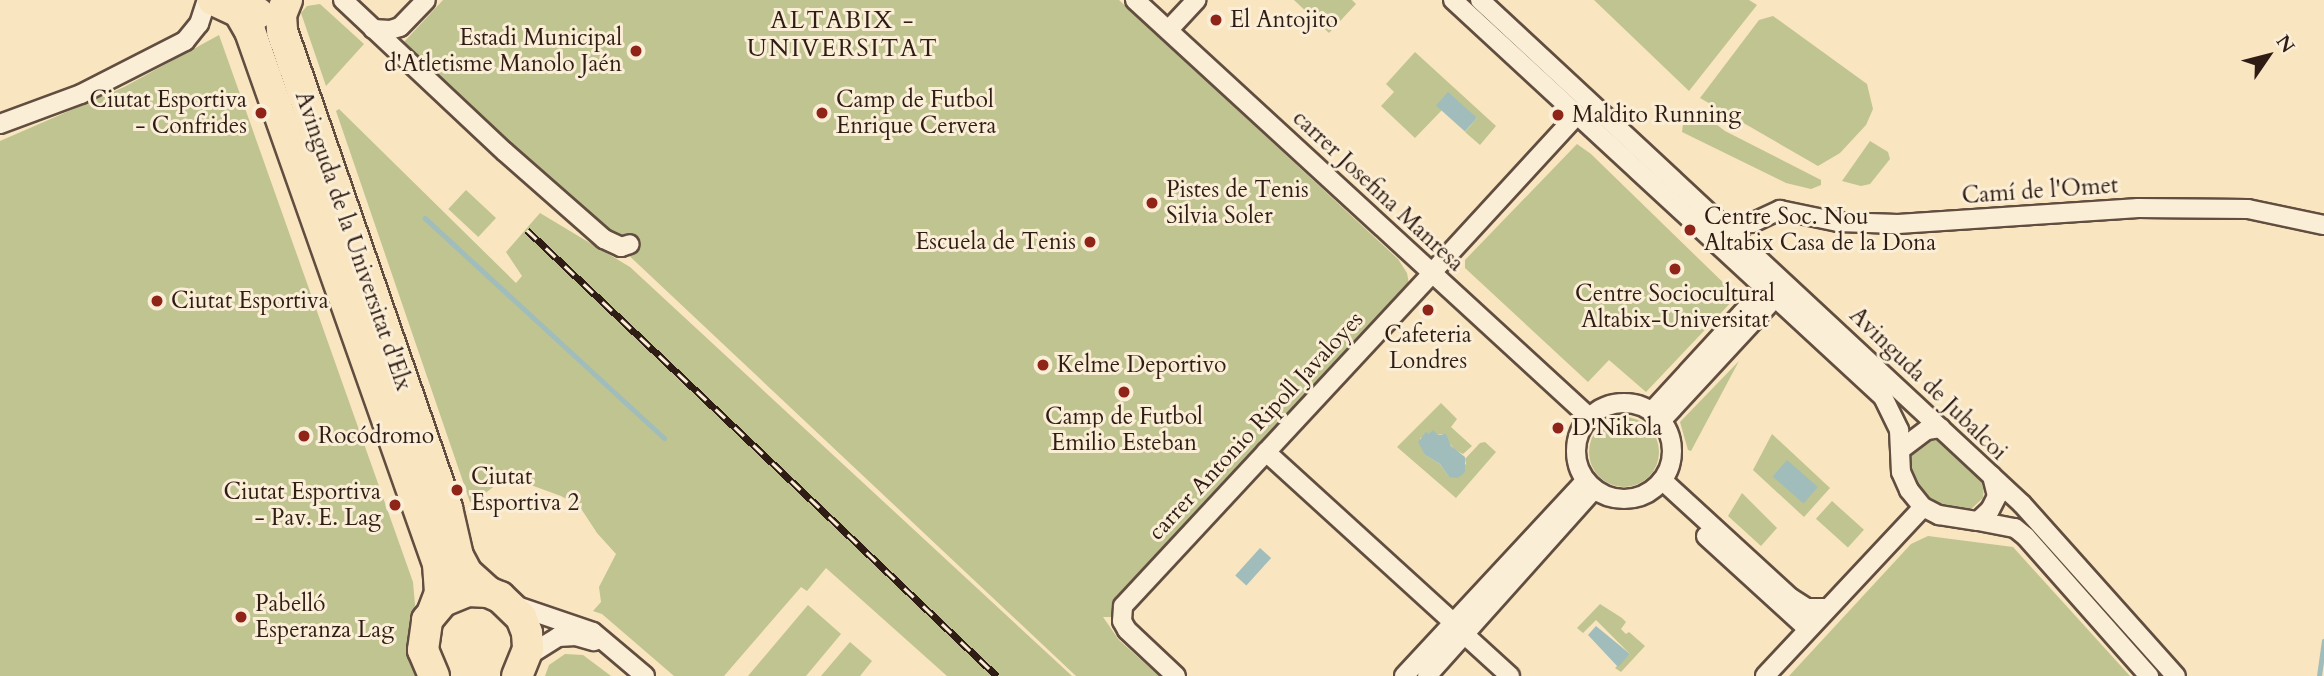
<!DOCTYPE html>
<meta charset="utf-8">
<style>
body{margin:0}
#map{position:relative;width:2324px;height:676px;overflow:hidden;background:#f9e5c0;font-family:Cardo,serif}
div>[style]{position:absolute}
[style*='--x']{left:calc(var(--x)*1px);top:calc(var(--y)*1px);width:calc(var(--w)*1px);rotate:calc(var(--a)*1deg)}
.green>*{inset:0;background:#bfc491;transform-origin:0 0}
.round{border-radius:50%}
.water>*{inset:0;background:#a1bdbb;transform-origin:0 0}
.stream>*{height:4.5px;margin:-2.25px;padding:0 2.25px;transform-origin:2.25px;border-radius:2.25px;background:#a1bdbb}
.roads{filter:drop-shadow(2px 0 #624e40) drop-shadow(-2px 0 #624e40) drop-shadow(0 2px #624e40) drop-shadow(0 -2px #624e40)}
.minor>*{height:18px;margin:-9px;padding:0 9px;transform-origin:9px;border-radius:9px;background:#fbeed6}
.minor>.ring{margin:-9px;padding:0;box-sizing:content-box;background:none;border:18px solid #fbeed6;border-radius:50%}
.trunk>*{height:30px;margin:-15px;padding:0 15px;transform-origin:15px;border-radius:15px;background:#f9e5c0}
.rail>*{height:7px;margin-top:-3.5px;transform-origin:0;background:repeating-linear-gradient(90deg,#fbeed6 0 13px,#2f1c15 0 26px);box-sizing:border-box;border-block:2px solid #2f1c15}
.dots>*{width:19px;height:19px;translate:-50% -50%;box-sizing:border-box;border:4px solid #fbeed6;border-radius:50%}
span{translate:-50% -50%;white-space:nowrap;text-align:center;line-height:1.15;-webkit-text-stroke:6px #fbeed6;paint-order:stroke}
.poi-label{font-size:23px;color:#2f1c15}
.left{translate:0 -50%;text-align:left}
.right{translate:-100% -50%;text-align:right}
.street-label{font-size:23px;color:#2f1c15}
.neighbourhood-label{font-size:24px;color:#2f1c15;letter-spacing:2px}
.north{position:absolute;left:2233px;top:21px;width:70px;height:70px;-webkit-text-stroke:5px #fbeed6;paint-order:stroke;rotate:55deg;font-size:19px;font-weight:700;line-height:28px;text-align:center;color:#2f1c15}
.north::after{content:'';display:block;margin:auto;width:24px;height:32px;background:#2f1c15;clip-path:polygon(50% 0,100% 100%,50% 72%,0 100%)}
</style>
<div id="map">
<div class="green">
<div style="clip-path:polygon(443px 0,1119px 0,1398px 259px,1407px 273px,1409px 284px,1404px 294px,1116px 617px,1103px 617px,1119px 640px,1159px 676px,1076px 676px,403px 43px)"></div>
<div style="clip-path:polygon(1294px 0,1352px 0,1356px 4px,1329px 33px)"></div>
<div style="clip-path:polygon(1594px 0,1749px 0,1757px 5px,1689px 91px)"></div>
<div style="clip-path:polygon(320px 4px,364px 44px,326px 86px,301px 13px,307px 6px)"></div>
<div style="clip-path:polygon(1773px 16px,1867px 84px,1873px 109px,1866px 125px,1840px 153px,1818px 166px,1700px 98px,1759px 20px)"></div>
<div style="clip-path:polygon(219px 35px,413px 582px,415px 605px,408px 643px,417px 676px,0 676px,0 141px,124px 87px)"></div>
<div style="clip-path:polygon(1415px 52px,1496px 126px,1480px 145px,1465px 132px,1477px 118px,1442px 110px,1415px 138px,1381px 106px,1394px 92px,1386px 84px)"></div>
<div style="clip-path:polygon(339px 109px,516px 283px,522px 276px,506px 252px,540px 213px,630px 267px,1072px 676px,947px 676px,826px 568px,807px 591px,801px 587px,724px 676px,674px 676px,602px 614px,593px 611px,601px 602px,599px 587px,616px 554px,597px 533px,580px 507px,561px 496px,528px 484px,514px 471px,474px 502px,470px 502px,336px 111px)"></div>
<div style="clip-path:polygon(1694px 113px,1703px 114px,1725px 131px,1821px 180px,1821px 185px,1811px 189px,1786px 183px,1682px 132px,1683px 124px)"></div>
<div style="clip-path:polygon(1870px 141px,1888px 152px,1890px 159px,1870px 184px,1861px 186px,1842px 181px)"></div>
<div style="clip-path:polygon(1577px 144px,1591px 154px,1737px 296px,1646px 392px,1609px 360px,1588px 382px,1465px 268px,1465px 260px)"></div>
<div style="left:466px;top:190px;width:41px;height:26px;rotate:43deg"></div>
<div style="clip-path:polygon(1739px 361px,1691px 451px,1688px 450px,1680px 422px)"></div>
<div style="clip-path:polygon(1441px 403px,1457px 419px,1451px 427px,1472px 446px,1463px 454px,1455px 450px,1442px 434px,1420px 438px,1425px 455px,1440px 464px,1449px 477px,1466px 464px,1465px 459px,1480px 443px,1485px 442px,1496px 452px,1456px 498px,1397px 447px)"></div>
<div class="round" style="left:1589px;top:417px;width:70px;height:70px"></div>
<div style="clip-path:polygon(1772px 434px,1830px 488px,1804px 517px,1753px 470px)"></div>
<div style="clip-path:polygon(1934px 436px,1941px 439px,1980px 475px,1984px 486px,1983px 498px,1970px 510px,1960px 512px,1938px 504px,1925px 494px,1910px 473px,1909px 453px)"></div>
<div style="clip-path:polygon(1742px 493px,1777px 528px,1761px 546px,1728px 516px)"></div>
<div style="left:1832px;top:501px;width:43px;height:24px;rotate:42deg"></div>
<div style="clip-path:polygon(1928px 536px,2013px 547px,2130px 676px,1789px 676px,1911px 544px)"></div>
<div style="clip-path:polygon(1600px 604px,1622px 618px,1626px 622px,1621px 629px,1626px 634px,1629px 632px,1645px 646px,1621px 672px,1615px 668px,1630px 654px,1596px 620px,1583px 633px,1577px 628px)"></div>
<div style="clip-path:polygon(808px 605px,841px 634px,806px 676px,748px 676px)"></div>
<div style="clip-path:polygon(850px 642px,872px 661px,860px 676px,821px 676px)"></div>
<div style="clip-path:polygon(565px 654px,583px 655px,611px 676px,545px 676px,549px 665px)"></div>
</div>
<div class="water">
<div style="left:1448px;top:92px;width:39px;height:18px;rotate:42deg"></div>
<div style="clip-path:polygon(1433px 430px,1438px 435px,1446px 434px,1451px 446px,1465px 457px,1465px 472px,1458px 478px,1449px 477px,1440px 464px,1425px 455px,1418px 442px,1426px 432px,1429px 434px)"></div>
<div style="left:1787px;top:460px;width:41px;height:22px;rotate:41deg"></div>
<div style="left:1260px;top:548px;width:15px;height:37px;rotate:42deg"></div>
<div style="clip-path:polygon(1596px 626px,1630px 654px,1618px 667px,1588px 635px)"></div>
</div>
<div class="stream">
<div style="--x:425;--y:218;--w:325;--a:42.6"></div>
<div style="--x:2319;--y:676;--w:35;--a:-82"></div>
</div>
<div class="roads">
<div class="minor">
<div style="--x:343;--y:0;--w:222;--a:43.2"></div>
<div style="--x:505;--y:152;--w:132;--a:41.3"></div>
<div style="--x:604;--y:239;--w:19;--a:25"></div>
<div style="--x:621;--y:247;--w:9;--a:-18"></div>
<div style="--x:1135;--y:0;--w:616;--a:42.57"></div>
<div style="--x:1453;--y:0;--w:585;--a:42.71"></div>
<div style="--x:1883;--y:397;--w:37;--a:64"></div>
<div style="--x:1899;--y:430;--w:42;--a:87.3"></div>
<div style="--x:1901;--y:472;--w:20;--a:66"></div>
<div style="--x:1909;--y:490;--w:22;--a:51"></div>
<div style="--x:1923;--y:507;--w:18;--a:27"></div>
<div style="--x:1939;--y:515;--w:39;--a:9"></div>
<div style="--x:1978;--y:521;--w:16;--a:-43"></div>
<div style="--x:1990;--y:510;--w:16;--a:-63"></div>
<div style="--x:1997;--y:496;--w:21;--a:-104"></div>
<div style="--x:1480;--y:0;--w:740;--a:42.92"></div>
<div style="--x:2022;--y:504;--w:231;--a:48.2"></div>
<div style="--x:1174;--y:24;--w:33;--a:-47"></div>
<div style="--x:373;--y:29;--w:17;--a:3"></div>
<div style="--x:390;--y:30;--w:10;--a:-17"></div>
<div style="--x:400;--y:27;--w:37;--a:-46"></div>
<div style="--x:0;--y:124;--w:86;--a:-20.3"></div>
<div style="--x:81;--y:94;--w:117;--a:-27"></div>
<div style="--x:185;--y:41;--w:22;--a:-51"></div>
<div style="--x:199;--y:24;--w:25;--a:-72"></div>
<div style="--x:1723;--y:225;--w:29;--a:-4"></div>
<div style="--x:1752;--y:223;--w:31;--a:-25"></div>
<div style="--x:1780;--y:210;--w:59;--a:11.7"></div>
<div style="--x:1838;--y:222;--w:60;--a:1.9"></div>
<div style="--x:1898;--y:224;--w:241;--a:-3.8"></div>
<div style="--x:2138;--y:208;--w:110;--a:0.5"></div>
<div style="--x:2248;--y:209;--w:78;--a:11.9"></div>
<div style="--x:1438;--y:266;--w:205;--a:-47.4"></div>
<div class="ring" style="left:1576px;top:403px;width:78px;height:78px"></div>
<div style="--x:1652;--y:411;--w:167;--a:-47.4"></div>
<div style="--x:1661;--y:421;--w:169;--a:-47.2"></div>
<div style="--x:1900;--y:450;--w:34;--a:-37"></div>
<div style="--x:1927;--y:430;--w:14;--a:-8"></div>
<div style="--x:1266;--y:452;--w:253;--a:42.3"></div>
<div style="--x:1662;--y:480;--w:175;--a:42.5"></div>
<div style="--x:1791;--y:598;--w:19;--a:32"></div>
<div style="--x:1807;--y:608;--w:20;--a:0"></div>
<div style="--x:1978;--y:521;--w:38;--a:11"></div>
<div style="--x:2015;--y:528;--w:14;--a:39"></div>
<div style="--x:2026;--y:537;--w:186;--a:48.5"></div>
<div style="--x:1706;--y:536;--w:138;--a:42.4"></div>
<div style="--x:514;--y:605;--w:83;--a:18.9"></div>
<div style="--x:593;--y:632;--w:68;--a:40.2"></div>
<div style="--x:1465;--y:635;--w:61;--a:42.3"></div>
<div style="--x:526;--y:657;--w:38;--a:-32"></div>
<div style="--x:558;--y:637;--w:18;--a:-3"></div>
<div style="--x:576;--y:636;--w:19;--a:16"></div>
<div style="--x:1176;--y:676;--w:67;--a:-136.8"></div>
<div style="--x:1127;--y:630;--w:10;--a:-119"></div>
<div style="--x:1122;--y:621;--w:15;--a:-86"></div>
<div style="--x:1123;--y:606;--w:453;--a:-47.1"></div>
<div style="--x:1404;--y:676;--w:267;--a:-47.1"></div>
<div style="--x:1427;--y:676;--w:251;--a:-48.2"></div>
<div style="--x:1765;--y:676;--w:231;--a:-46.9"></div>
</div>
<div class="trunk">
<div style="--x:213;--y:0;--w:29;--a:25"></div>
<div style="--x:239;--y:12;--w:19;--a:3"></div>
<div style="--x:287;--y:0;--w:16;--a:112"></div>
<div style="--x:281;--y:15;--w:16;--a:86"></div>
<div style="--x:282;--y:31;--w:505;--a:70.92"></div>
<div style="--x:447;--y:508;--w:49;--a:77.1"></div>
<div style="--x:458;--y:556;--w:19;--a:62"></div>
<div style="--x:467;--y:573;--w:28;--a:42"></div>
<div style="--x:239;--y:12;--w:22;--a:60"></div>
<div style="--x:250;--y:31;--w:565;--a:70.57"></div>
<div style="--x:438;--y:564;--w:29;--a:86"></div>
<div style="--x:440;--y:593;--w:19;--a:111"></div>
<div style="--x:434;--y:676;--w:28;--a:-113"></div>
<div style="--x:423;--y:650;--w:30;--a:-82"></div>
<div style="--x:427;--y:620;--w:25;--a:-50"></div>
<div style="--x:443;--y:601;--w:27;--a:-22"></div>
<div style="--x:468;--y:591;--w:20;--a:3"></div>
<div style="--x:488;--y:592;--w:13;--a:23"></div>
<div style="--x:500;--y:597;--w:29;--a:44"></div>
<div style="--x:521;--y:617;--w:17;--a:69"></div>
<div style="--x:527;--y:633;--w:16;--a:86"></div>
<div style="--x:528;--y:649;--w:29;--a:112"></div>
</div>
</div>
<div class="rail">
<div style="--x:527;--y:230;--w:648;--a:43.5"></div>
</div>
<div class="dots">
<div style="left:1216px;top:20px;background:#8f2418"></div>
<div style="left:636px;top:51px;background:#8f2418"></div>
<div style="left:261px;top:113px;background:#8f2418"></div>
<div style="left:822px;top:113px;background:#8f2418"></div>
<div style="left:1558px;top:115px;background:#8f2418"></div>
<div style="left:1152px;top:203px;background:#8f2418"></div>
<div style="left:1690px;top:230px;background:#8f2418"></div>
<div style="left:1090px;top:242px;background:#8f2418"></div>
<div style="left:1675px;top:269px;background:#8f2418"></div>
<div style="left:157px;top:301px;background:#8f2418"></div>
<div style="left:1428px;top:310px;background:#8f2418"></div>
<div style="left:1043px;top:365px;background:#8f2418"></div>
<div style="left:1124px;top:392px;background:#8f2418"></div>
<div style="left:1558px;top:428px;background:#8f2418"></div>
<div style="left:304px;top:436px;background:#8f2418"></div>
<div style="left:457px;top:490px;background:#8f2418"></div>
<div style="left:395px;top:505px;background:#8f2418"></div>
<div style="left:241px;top:617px;background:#8f2418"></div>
</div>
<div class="poi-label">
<span class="left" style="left:1230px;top:20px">El Antojito</span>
<span class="right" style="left:622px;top:51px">Estadi Municipal<br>d'Atletisme Manolo Jaén</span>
<span class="right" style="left:247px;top:113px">Ciutat Esportiva<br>- Confrides</span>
<span class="left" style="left:836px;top:113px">Camp de Futbol<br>Enrique Cervera</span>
<span class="left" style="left:1572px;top:115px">Maldito Running</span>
<span class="left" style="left:1166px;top:203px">Pistes de Tenis<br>Silvia Soler</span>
<span class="left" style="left:1704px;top:230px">Centre Soc. Nou<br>Altabix Casa de la Dona</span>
<span class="right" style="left:1076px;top:242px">Escuela de Tenis</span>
<span style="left:1675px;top:307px">Centre Sociocultural<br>Altabix-Universitat</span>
<span class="left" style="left:171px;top:301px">Ciutat Esportiva</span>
<span style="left:1428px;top:348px">Cafeteria<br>Londres</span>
<span class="left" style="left:1057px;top:365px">Kelme Deportivo</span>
<span style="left:1124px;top:430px">Camp de Futbol<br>Emilio Esteban</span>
<span class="left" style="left:1572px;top:428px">D'Nikola</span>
<span class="left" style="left:318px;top:436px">Rocódromo</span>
<span class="left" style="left:471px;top:490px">Ciutat<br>Esportiva 2</span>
<span class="right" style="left:381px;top:505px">Ciutat Esportiva<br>- Pav. E. Lag</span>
<span class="left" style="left:255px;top:617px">Pabelló<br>Esperanza Lag</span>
</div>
<div class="street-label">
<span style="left:1378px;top:191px;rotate:43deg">carrer Josefina Manresa</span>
<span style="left:2040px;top:191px;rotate:-4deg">Camí de l'Omet</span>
<span style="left:353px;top:241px;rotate:71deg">Avinguda de la Universitat d'Elx</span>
<span style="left:1928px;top:384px;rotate:44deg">Avinguda de Jubalcoi</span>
<span style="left:1256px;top:426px;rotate:-47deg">carrer Antonio Ripoll Javaloyes</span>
</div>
<div class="neighbourhood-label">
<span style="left:843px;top:35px">ALTABIX -<br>UNIVERSITAT</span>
</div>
<div class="north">N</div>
</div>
